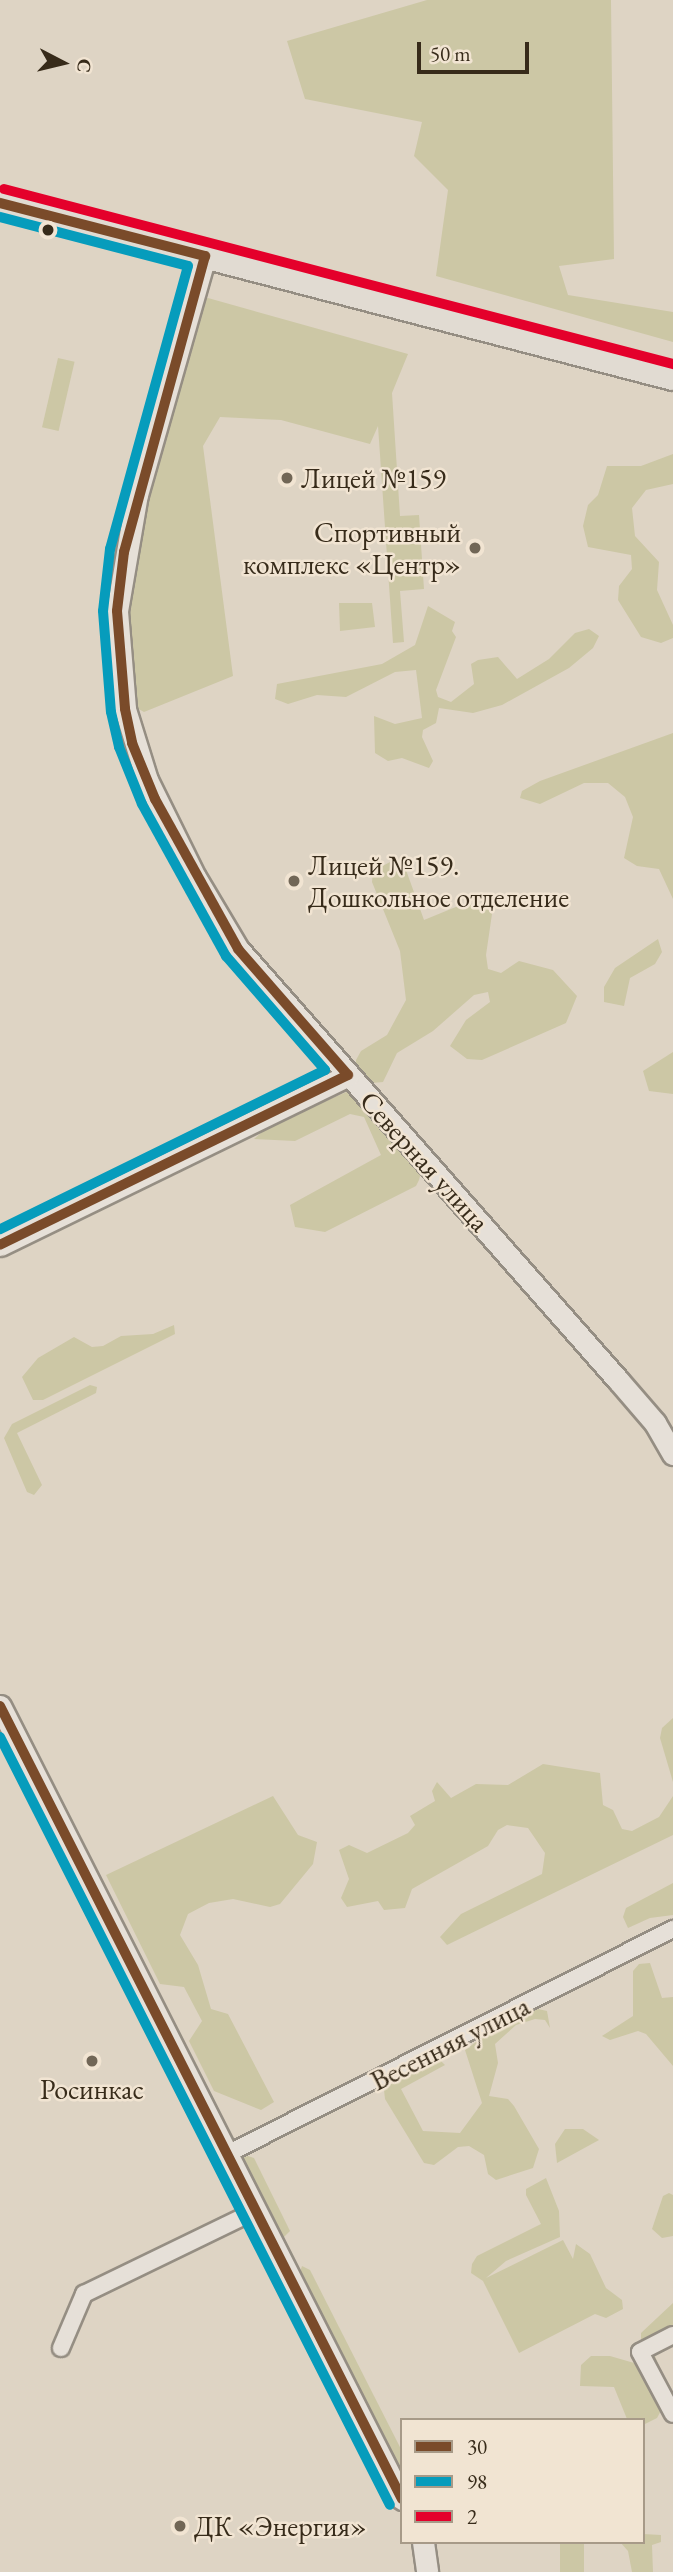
<!DOCTYPE html>
<meta charset="utf-8">
<style>
body{margin:0}
#map{position:relative;width:673px;height:2572px;overflow:hidden;background:#ded4c4;font-family:"EB Garamond",serif}
div>[style]{position:absolute}
[style*='--x']{left:calc(var(--x)*1px);top:calc(var(--y)*1px);width:calc(var(--w)*1px);rotate:calc(var(--a)*1deg)}
.green>*{inset:0;background:#ccc7a5;transform-origin:0 0}
.roads{filter:drop-shadow(2px 0 #958e83) drop-shadow(-2px 0 #958e83) drop-shadow(0 2px #958e83) drop-shadow(0 -2px #958e83)}
.street>*{height:16px;margin:-8px;padding:0 8px;transform-origin:8px;border-radius:8px;background:#e6e0d8}
.secondary>*{height:21px;margin:-10.5px;padding:0 10.5px;transform-origin:10.5px;border-radius:10.5px;background:#e6e0d8}
.primary>*{height:24px;margin:-12px;padding:0 12px;transform-origin:12px;border-radius:12px;background:#e1dbd2}
.bus-1>*{height:10px;margin:-5px;padding:0 5px;transform-origin:5px;border-radius:5px;background:#7a4b2a}
.bus-2>*{height:10px;margin:-5px;padding:0 5px;transform-origin:5px;border-radius:5px;background:#069cbc}
.bus-3>*{height:10px;margin:-5px;padding:0 5px;transform-origin:5px;border-radius:5px;background:#e4002b}
.dots>*{width:19px;height:19px;translate:-50% -50%;box-sizing:border-box;border:4px solid #f1e4d2;border-radius:50%}
span{translate:-50% -50%;white-space:nowrap;text-align:center;line-height:1.15;-webkit-text-stroke:5px #f1e4d2;paint-order:stroke}
.poi-label{font-size:28px;color:#372b1a}
.left{translate:0 -50%;text-align:left}
.right{translate:-100% -50%;text-align:right}
.street-label{font-size:28px;color:#372b1a}
.legend{position:absolute;left:400px;top:2418px;width:245px;height:126px;box-sizing:border-box;background:#f1e4d2;border:2px solid #a79a88;margin:0;padding:9px 12px;list-style:none;font-size:21px;color:#372b1a}
.legend li{display:flex;align-items:center;gap:14px;height:35px}
.legend b{width:35px;border:2px solid #a79a88}
.north{position:absolute;left:28px;top:28px;width:70px;height:70px;-webkit-text-stroke:5px #f1e4d2;paint-order:stroke;rotate:97deg;font-size:19px;font-weight:700;line-height:28px;text-align:center;color:#372b1a}
.north::after{content:'';display:block;margin:auto;width:24px;height:32px;background:#372b1a;clip-path:polygon(50% 0,100% 100%,50% 72%,0 100%)}
.scale{position:absolute;left:417px;top:42px;width:112px;height:32px;box-sizing:border-box;border:4px solid #372b1a;border-top:0;padding-left:9px;font-size:21px;line-height:24px;white-space:nowrap;color:#372b1a;-webkit-text-stroke:5px #f1e4d2;paint-order:stroke}
</style>
<div id="map">
<div class="green">
<div style="clip-path:polygon(427px 0,611px 0,614px 259px,559px 266px,568px 295px,673px 312px,673px 342px,436px 276px,448px 190px,414px 156px,422px 122px,305px 99px,287px 41px)"></div>
<div style="clip-path:polygon(208px 298px,408px 354px,392px 393px,400px 516px,419px 515px,424px 589px,400px 591px,404px 642px,393px 643px,378px 426px,370px 444px,281px 420px,220px 417px,203px 446px,233px 676px,144px 712px,135px 707px,128px 604px,141px 507px,200px 300px)"></div>
<div style="left:58px;top:358px;width:17px;height:71px;rotate:13deg"></div>
<div style="clip-path:polygon(673px 454px,673px 484px,646px 490px,632px 508px,635px 536px,659px 562px,657px 590px,673px 625px,673px 638px,661px 643px,641px 637px,618px 600px,619px 586px,632px 569px,631px 555px,588px 547px,583px 526px,588px 505px,598px 495px,607px 466px,641px 466px)"></div>
<div style="clip-path:polygon(339px 603px,372px 603px,375px 627px,340px 631px)"></div>
<div style="clip-path:polygon(428px 606px,455px 622px,452px 631px,456px 637px,436px 690px,438px 697px,451px 702px,474px 684px,471px 664px,478px 660px,498px 657px,517px 679px,549px 659px,575px 633px,589px 629px,599px 636px,593px 648px,569px 668px,502px 705px,473px 713px,439px 708px,436px 723px,423px 730px,422px 737px,433px 761px,429px 768px,402px 758px,388px 761px,375px 753px,374px 716px,395px 724px,422px 718px,416px 670px,395px 672px,346px 697px,317px 695px,288px 704px,275px 699px,277px 684px,382px 664px,415px 645px)"></div>
<div style="clip-path:polygon(673px 733px,673px 899px,659px 869px,637px 866px,624px 858px,633px 817px,625px 797px,608px 783px,584px 783px,540px 804px,520px 798px,522px 791px,540px 781px)"></div>
<div style="clip-path:polygon(392px 861px,406px 870px,424px 920px,463px 904px,485px 906px,492px 914px,486px 955px,488px 969px,501px 973px,519px 961px,553px 970px,577px 996px,566px 1023px,482px 1060px,467px 1059px,450px 1046px,466px 1020px,490px 1002px,488px 992px,474px 995px,433px 1031px,397px 1053px,383px 1082px,372px 1083px,364px 1078px,356px 1070px,356px 1060px,361px 1051px,387px 1035px,406px 1000px,400px 951px,372px 882px,373px 871px)"></div>
<div style="clip-path:polygon(658px 939px,662px 952px,655px 964px,630px 978px,624px 1006px,604px 1002px,604px 987px,615px 968px)"></div>
<div style="clip-path:polygon(673px 1052px,673px 1094px,649px 1091px,643px 1071px)"></div>
<div style="clip-path:polygon(349px 1091px,422px 1168px,419px 1180px,416px 1186px,325px 1232px,295px 1227px,290px 1205px,381px 1155px,364px 1117px,350px 1114px,295px 1141px,254px 1139px,270px 1125px)"></div>
<div style="clip-path:polygon(174px 1325px,175px 1334px,43px 1400px,33px 1400px,22px 1377px,38px 1358px,74px 1337px,92px 1347px,103px 1346px,121px 1336px,153px 1334px)"></div>
<div style="clip-path:polygon(90px 1385px,97px 1387px,96px 1393px,17px 1433px,42px 1485px,34px 1495px,27px 1492px,4px 1438px,12px 1424px)"></div>
<div style="clip-path:polygon(673px 1718px,673px 1782px,660px 1738px,662px 1728px)"></div>
<div style="clip-path:polygon(543px 1764px,600px 1773px,603px 1805px,613px 1810px,622px 1829px,632px 1831px,659px 1817px,673px 1796px,673px 1835px,447px 1945px,440px 1937px,461px 1914px,542px 1874px,545px 1853px,528px 1828px,507px 1825px,498px 1830px,488px 1846px,412px 1889px,405px 1908px,384px 1910px,378px 1901px,347px 1907px,341px 1898px,349px 1879px,339px 1850px,349px 1845px,367px 1853px,408px 1833px,415px 1825px,410px 1816px,435px 1801px,432px 1791px,437px 1782px,451px 1798px,476px 1784px,508px 1785px)"></div>
<div style="clip-path:polygon(273px 1796px,298px 1835px,317px 1842px,313px 1864px,280px 1904px,270px 1907px,233px 1899px,209px 1903px,188px 1914px,180px 1935px,198px 1965px,211px 2009px,228px 2014px,274px 2102px,261px 2110px,214px 2091px,189px 2041px,202px 2021px,184px 1987px,160px 1984px,106px 1875px)"></div>
<div style="clip-path:polygon(673px 1883px,673px 1915px,650px 1918px,628px 1928px,623px 1917px,626px 1908px)"></div>
<div style="clip-path:polygon(650px 1963px,662px 1998px,673px 1997px,673px 2066px,646px 2034px,638px 2031px,610px 2040px,602px 2036px,633px 2016px,633px 1971px,639px 1964px)"></div>
<div style="clip-path:polygon(538px 2009px,547px 2011px,550px 2028px,545px 2020px,535px 2019px,516px 2025px,495px 2044px,498px 2063px,489px 2096px,508px 2099px,514px 2106px,539px 2149px,533px 2168px,496px 2180px,488px 2174px,484px 2155px,469px 2146px,458px 2147px,434px 2165px,424px 2163px,385px 2099px,384px 2090px,413px 2066px,439px 2059px,445px 2065px,401px 2089px,423px 2131px,460px 2133px,482px 2103px,465px 2050px,503px 2022px)"></div>
<div style="clip-path:polygon(565px 2129px,583px 2129px,599px 2140px,557px 2163px,555px 2144px)"></div>
<div style="clip-path:polygon(248px 2156px,254px 2158px,290px 2231px,282px 2239px,245px 2167px,242px 2158px)"></div>
<div style="clip-path:polygon(546px 2178px,559px 2211px,560px 2237px,506px 2261px,486px 2278px,563px 2240px,573px 2259px,576px 2244px,590px 2254px,606px 2288px,622px 2300px,623px 2309px,606px 2318px,595px 2314px,519px 2353px,483px 2281px,471px 2273px,472px 2264px,477px 2256px,541px 2224px,526px 2195px,526px 2189px)"></div>
<div style="clip-path:polygon(669px 2193px,673px 2195px,673px 2236px,662px 2238px,652px 2229px,663px 2196px)"></div>
<div style="clip-path:polygon(302px 2266px,310px 2270px,402px 2451px,402px 2473px,300px 2272px)"></div>
<div style="clip-path:polygon(673px 2303px,673px 2346px,655px 2356px,670px 2394px,657px 2418px,643px 2425px,643px 2420px,627px 2419px,614px 2387px,580px 2386px,581px 2365px,591px 2356px,610px 2356px,641px 2365px,641px 2333px)"></div>
<div style="clip-path:polygon(643px 2534px,661px 2535px,661px 2542px,652px 2545px,653px 2572px,632px 2572px,628px 2551px,620px 2542px,643px 2542px)"></div>
<div style="left:560px;top:2542px;width:24px;height:30px"></div>
</div>
<div class="roads">
<div class="street">
<div style="--x:225;--y:2155;--w:502;--a:-26.77"></div>
<div style="--x:673;--y:2335;--w:37;--a:153"></div>
<div style="--x:640;--y:2352;--w:70;--a:62"></div>
<div style="--x:61;--y:2348;--w:59;--a:-66.9"></div>
<div style="--x:84;--y:2294;--w:190;--a:-25.9"></div>
</div>
<div class="secondary">
<div style="--x:205;--y:256;--w:248;--a:105.9"></div>
<div style="--x:137;--y:494;--w:119;--a:99.7"></div>
<div style="--x:117;--y:611;--w:98;--a:85.3"></div>
<div style="--x:125;--y:709;--w:74;--a:72.8"></div>
<div style="--x:147;--y:780;--w:108;--a:63.7"></div>
<div style="--x:195;--y:877;--w:84;--a:59.2"></div>
<div style="--x:238;--y:949;--w:575;--a:48.6"></div>
<div style="--x:618;--y:1380;--w:57;--a:49.3"></div>
<div style="--x:655;--y:1423;--w:36;--a:60"></div>
<div style="--x:0;--y:1245;--w:387;--a:-26"></div>
<div style="--x:0;--y:1706;--w:889;--a:63.12"></div>
<div style="--x:423;--y:2542;--w:30;--a:82"></div>
</div>
<div class="primary">
<div style="--x:0;--y:203;--w:695;--a:14.58"></div>
</div>
</div>
<div class="bus-1">
<div style="--x:0;--y:203;--w:212;--a:14.5"></div>
<div style="--x:205;--y:256;--w:307;--a:105.3"></div>
<div style="--x:124;--y:552;--w:59;--a:96.8"></div>
<div style="--x:117;--y:611;--w:98;--a:85.3"></div>
<div style="--x:125;--y:709;--w:35;--a:78"></div>
<div style="--x:132;--y:743;--w:61;--a:67.7"></div>
<div style="--x:155;--y:799;--w:171;--a:61"></div>
<div style="--x:238;--y:949;--w:167;--a:48.9"></div>
<div style="--x:348;--y:1075;--w:387;--a:154"></div>
<div style="--x:0;--y:1706;--w:889;--a:63.12"></div>
</div>
<div class="bus-2">
<div style="--x:0;--y:217;--w:194;--a:14.6"></div>
<div style="--x:188;--y:266;--w:294;--a:105.4"></div>
<div style="--x:110;--y:549;--w:62;--a:96.4"></div>
<div style="--x:103;--y:611;--w:101;--a:85.5"></div>
<div style="--x:111;--y:712;--w:36;--a:77"></div>
<div style="--x:119;--y:747;--w:61;--a:68"></div>
<div style="--x:142;--y:804;--w:174;--a:61.1"></div>
<div style="--x:226;--y:956;--w:151;--a:49"></div>
<div style="--x:325;--y:1070;--w:362;--a:153.9"></div>
<div style="--x:0;--y:1737;--w:861;--a:63.08"></div>
</div>
<div class="bus-3">
<div style="--x:4;--y:189;--w:692;--a:14.66"></div>
</div>
<div class="dots">
<div style="left:48px;top:230px;background:#372b1a"></div>
<div style="left:287px;top:478px;background:#716656"></div>
<div style="left:475px;top:548px;background:#716656"></div>
<div style="left:294px;top:881px;background:#716656"></div>
<div style="left:92px;top:2061px;background:#716656"></div>
<div style="left:180px;top:2526px;background:#716656"></div>
</div>
<div class="poi-label">
<span class="left" style="left:301px;top:478px">Лицей №159</span>
<span class="right" style="left:461px;top:548px">Спортивный<br>комплекс «Центр»</span>
<span class="left" style="left:308px;top:881px">Лицей №159.<br>Дошкольное отделение</span>
<span style="left:92px;top:2089px">Росинкас</span>
<span class="left" style="left:194px;top:2526px">ДК «Энергия»</span>
</div>
<div class="street-label">
<span style="left:425px;top:1161px;rotate:48deg">Северная улица</span>
<span style="left:450px;top:2043px;rotate:-27deg">Весенняя улица</span>
</div>
<ul class="legend">
<li><b style="height:9px;background:#7a4b2a"></b>30</li>
<li><b style="height:9px;background:#069cbc"></b>98</li>
<li><b style="height:9px;background:#e4002b"></b>2</li>
</ul>
<div class="north">С</div>
<div class="scale">50 m</div>
</div>
